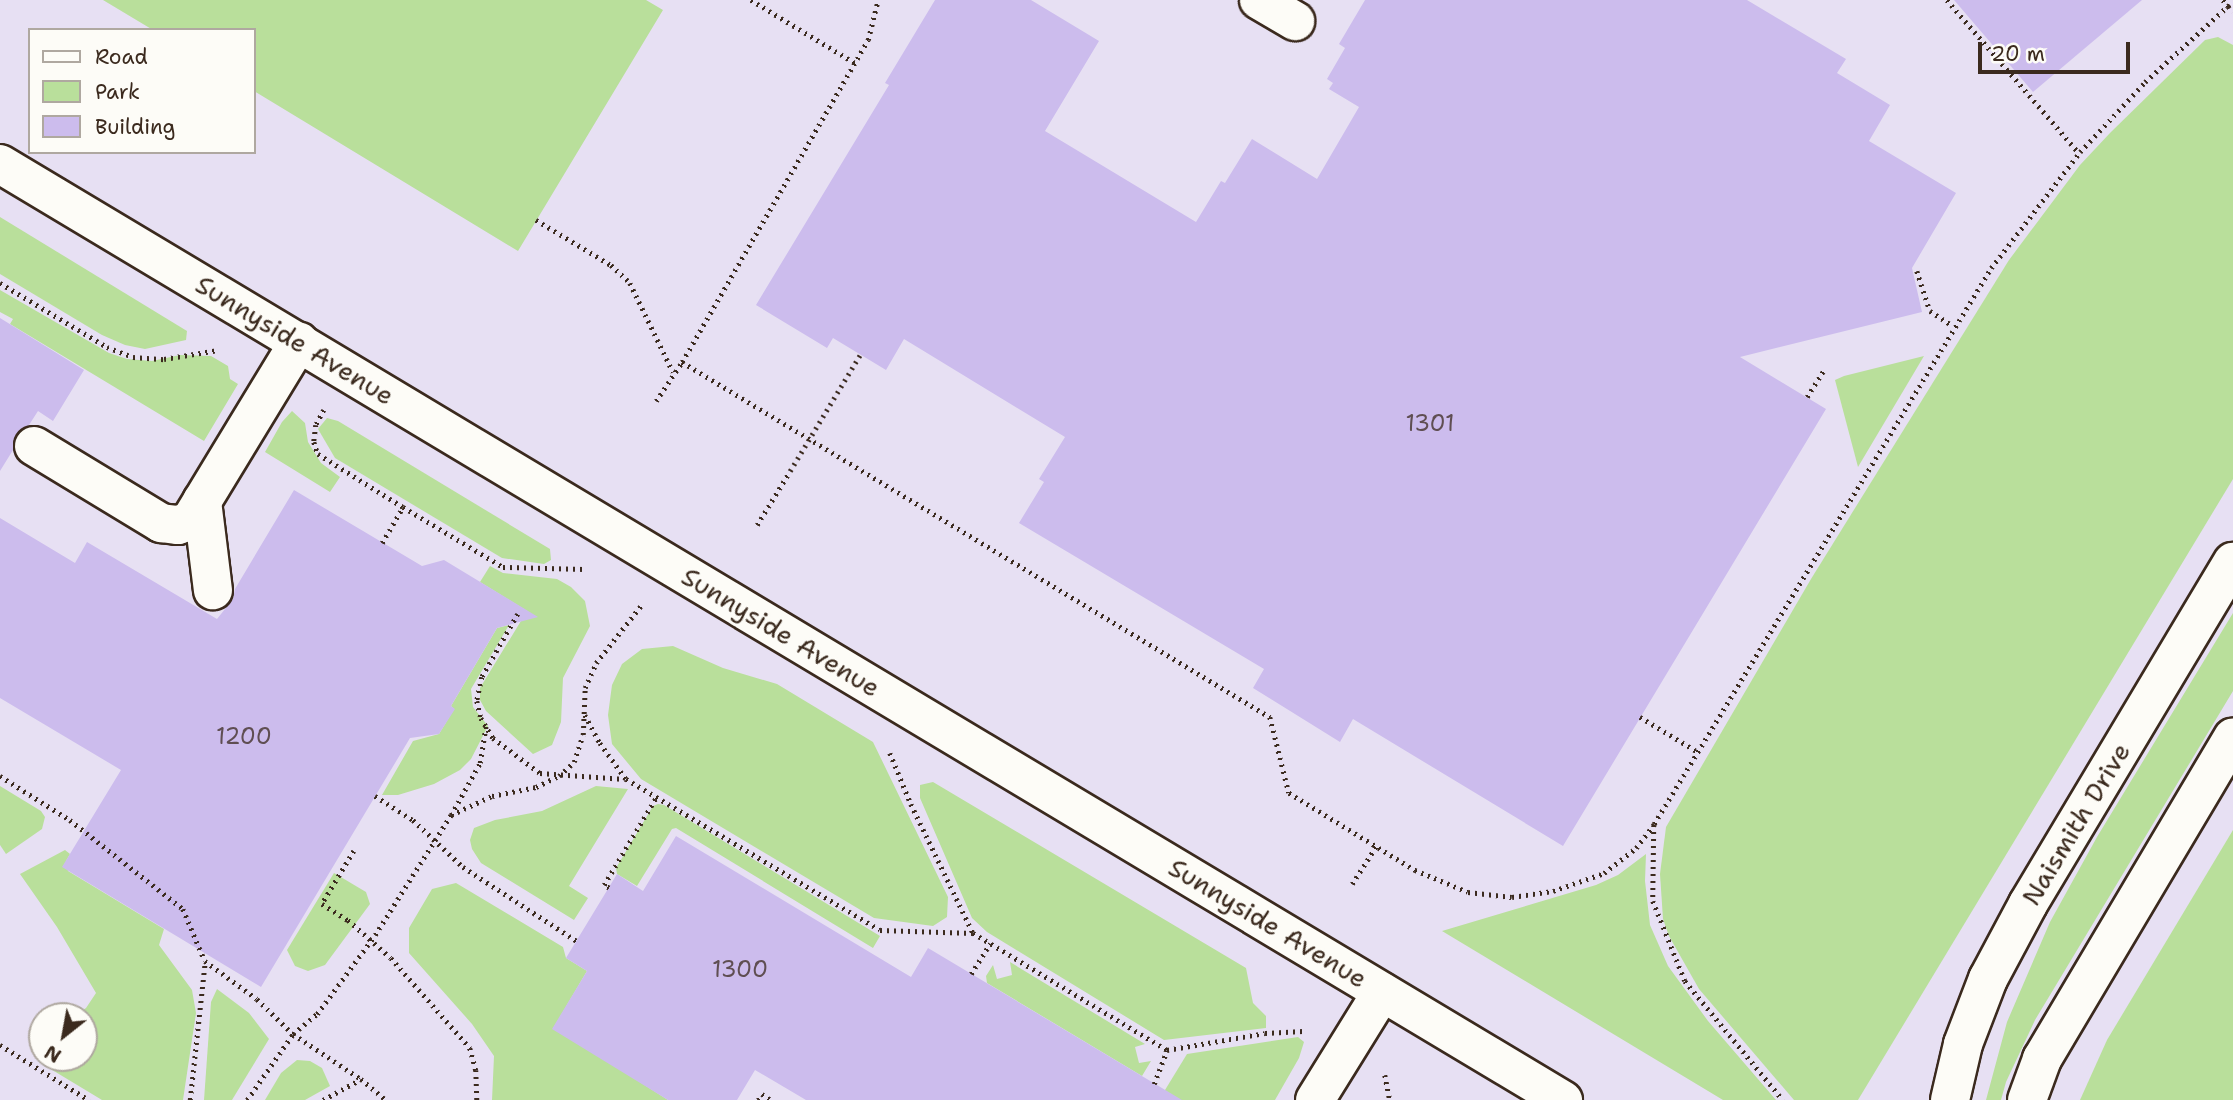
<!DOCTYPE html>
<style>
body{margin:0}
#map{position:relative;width:2233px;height:1100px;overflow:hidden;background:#f3eff5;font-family:"Shantell Sans",sans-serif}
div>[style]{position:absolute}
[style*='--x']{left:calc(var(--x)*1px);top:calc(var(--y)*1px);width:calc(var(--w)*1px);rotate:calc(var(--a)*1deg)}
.built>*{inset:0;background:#e7e0f3}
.green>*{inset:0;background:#b9df9b}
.building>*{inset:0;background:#ccbced}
.path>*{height:4.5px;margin-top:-2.25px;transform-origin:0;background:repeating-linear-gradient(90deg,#3b2a1e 0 2px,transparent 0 7px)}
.roads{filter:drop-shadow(2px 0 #3b2a1e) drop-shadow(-2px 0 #3b2a1e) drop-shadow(0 2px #3b2a1e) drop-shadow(0 -2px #3b2a1e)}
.minor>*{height:38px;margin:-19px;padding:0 19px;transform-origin:19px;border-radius:19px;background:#fdfcf7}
.path-bridge>*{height:4.5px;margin-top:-2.25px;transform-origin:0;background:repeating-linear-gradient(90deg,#3b2a1e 0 2px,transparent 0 7px)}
span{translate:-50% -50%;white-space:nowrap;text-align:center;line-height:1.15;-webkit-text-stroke:5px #fdfcf7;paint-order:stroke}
.number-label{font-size:23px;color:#5f4e52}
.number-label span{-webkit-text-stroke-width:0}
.street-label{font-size:26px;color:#3b2a1e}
.legend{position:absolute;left:28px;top:28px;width:228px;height:126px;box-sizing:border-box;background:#fdfcf7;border:2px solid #afa8a0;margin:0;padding:9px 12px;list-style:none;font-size:21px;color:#3b2a1e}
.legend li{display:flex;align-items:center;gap:14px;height:35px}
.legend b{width:35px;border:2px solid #afa8a0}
.north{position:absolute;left:28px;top:1002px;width:70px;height:70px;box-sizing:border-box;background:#fdfcf7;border:2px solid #afa8a0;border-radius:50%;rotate:211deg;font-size:19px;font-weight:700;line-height:28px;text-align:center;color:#3b2a1e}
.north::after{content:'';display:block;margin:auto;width:24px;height:32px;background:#3b2a1e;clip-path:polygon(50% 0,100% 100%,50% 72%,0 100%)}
.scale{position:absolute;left:1978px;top:42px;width:152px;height:32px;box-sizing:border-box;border:4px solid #3b2a1e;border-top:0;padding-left:9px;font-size:21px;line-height:24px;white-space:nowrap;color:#3b2a1e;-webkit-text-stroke:5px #fdfcf7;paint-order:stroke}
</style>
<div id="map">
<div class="built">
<div style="clip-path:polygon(evenodd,0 0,2233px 0,2233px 1100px,0 1100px,0 0,30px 30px,254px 30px,254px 152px,30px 152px,30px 30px,0 0,42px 1016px,84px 1016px,84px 1058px,42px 1058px,42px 1016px)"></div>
</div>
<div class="green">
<div style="clip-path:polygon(103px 0,646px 0,663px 10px,518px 251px,254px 91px,254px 30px,153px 30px)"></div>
<div style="clip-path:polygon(2218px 37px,2233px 45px,2233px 479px,1858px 1100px,1794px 1100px,1699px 989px,1669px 936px,1663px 919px,1660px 874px,1666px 827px,1811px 579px,2009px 260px,2080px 165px,2110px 133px,2205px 40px)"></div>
<div style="clip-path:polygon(0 217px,187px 331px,186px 340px,145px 349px,125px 345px,102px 335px,0 274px)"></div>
<div style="clip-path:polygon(0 290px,109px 353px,127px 359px,152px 361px,180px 355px,211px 356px,228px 366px,230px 379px,238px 384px,204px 441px,10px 324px,13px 319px,0 312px)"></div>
<div style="clip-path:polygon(1924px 356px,1858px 467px,1835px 380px,1844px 376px)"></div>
<div style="clip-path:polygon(292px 411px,305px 423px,308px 442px,321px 463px,340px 477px,330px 492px,265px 452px,282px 422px)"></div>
<div style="clip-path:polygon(327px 418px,338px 421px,550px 549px,551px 560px,544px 564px,502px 558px,335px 458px,318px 429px)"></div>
<div style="clip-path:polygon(490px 566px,503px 573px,557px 579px,571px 587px,585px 601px,590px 626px,563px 678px,561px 722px,552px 745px,533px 754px,486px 711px,480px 700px,480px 688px,527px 611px,480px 582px)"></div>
<div style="clip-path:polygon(2233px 613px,2233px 691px,2035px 1020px,2006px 1082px,2001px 1100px,1986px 1100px,2007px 1022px,2050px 922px,2097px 837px)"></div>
<div style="clip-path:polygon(509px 625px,471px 689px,473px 707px,488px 726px,471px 759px,460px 770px,434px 784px,398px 795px,382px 795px,413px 741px,439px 734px,454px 709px,451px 706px,497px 628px)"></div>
<div style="clip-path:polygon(673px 646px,723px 668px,777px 684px,873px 742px,948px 897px,947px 917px,933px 926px,874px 918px,641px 779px,612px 744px,608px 715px,612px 685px,622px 664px,642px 649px)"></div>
<div style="clip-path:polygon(933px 782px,1246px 968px,1253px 1003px,1266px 1016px,1266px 1028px,1164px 1040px,987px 932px,972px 918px,920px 798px,920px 785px)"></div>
<div style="clip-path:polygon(0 786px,41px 811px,45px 817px,42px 829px,6px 854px,0 845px)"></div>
<div style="clip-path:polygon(596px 786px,628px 789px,569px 886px,588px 898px,574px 920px,481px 863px,472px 849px,470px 840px,474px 828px,495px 820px,542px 811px)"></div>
<div style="clip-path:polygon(658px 804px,664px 805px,880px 936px,873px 948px,676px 828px,672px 829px,637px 886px,617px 874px,616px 868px,653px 806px)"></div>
<div style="clip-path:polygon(2233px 830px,2233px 1100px,2080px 1100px,2107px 1040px)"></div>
<div style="clip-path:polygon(65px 850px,70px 854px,66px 861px,68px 871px,164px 929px,159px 945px,192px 990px,196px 1013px,183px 1100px,102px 1100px,39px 1062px,35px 1045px,42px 1037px,42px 1058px,84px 1058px,84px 1016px,74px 1016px,86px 1008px,96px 993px,57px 927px,20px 874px)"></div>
<div style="clip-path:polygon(1646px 854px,1645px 881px,1650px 925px,1668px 966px,1708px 1021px,1776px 1100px,1723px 1100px,1442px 931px,1596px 885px,1618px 875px)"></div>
<div style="clip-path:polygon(334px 873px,366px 892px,370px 904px,325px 965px,308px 971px,295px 966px,287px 950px)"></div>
<div style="clip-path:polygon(456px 883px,563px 947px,566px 958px,587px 971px,554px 1027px,668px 1100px,492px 1100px,494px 1056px,472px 1024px,409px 953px,409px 928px,432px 889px)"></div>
<div style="clip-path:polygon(1010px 962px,1145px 1044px,1135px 1047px,1139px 1063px,1151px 1061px,1142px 1076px,987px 983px,986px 976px,993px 965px,997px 979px,1012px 975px)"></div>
<div style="clip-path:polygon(217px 989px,249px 1013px,269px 1039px,232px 1100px,204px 1100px,211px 1002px)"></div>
<div style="clip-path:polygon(1298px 1037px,1304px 1042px,1299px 1058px,1275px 1100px,1165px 1100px,1165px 1090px,1187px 1054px)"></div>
<div style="clip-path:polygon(297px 1060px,310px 1061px,322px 1068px,330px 1086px,305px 1100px,265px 1100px,281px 1073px)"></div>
</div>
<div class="building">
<div style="clip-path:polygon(935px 0,1031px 0,1099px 41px,1045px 131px,1196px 222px,1221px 181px,1225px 183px,1252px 139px,1317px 179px,1359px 107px,1329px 89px,1333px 83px,1327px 79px,1345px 48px,1339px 44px,1365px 0,1747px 0,1846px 59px,1837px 73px,1890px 105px,1869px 141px,1956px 193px,1912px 268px,1922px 312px,1740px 357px,1826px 409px,1563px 846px,1353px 719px,1340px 742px,1253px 688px,1264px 669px,1019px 523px,1044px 482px,1039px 479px,1065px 437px,904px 339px,886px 370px,833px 338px,827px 348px,756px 305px,889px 85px,885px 83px)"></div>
<div style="clip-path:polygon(1954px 0,2142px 0,2033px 92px)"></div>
<div style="clip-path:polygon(0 318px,84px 370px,53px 421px,38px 411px,29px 425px,16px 434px,13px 450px,0 471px)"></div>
<div style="clip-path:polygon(294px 490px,422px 566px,444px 560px,538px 617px,497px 628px,451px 706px,455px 709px,439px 734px,410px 738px,261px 987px,62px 867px,121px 770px,0 698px,0 518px,75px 563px,87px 542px,217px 619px,233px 599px,235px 589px)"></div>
<div style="clip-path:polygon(676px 836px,911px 977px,928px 948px,1182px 1100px,806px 1100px,755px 1070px,737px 1100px,668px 1100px,552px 1029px,587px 971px,566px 958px,617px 874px,643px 891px)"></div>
</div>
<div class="path">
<div style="--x:751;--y:0;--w:122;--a:31.2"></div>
<div style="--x:1947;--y:0;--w:202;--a:49.2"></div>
<div style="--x:2223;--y:0;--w:8;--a:50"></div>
<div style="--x:2228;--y:6;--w:6;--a:-39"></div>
<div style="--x:536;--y:220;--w:87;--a:31"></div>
<div style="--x:611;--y:265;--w:26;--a:43"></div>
<div style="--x:630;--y:283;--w:99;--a:64.2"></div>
<div style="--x:1917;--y:271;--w:42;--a:72"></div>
<div style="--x:1930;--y:311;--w:27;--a:33"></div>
<div style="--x:0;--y:283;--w:125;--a:30.9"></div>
<div style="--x:107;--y:347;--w:28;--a:21"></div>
<div style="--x:133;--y:357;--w:31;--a:4"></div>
<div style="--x:164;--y:359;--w:55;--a:-9.5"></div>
<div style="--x:682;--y:362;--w:687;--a:31.12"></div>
<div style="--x:1270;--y:717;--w:78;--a:76"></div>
<div style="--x:1289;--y:793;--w:148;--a:31.4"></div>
<div style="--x:1415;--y:870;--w:57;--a:22.5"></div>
<div style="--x:1468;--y:892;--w:44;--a:6.5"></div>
<div style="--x:1512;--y:897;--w:41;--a:-8.3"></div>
<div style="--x:1553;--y:891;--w:54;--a:-19.4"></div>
<div style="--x:1604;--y:873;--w:41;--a:-38"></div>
<div style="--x:1636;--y:848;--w:30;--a:-53"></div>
<div style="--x:1654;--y:824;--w:650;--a:-58.78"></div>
<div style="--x:1991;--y:268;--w:146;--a:-52.5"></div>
<div style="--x:2080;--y:152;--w:96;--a:-47.1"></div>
<div style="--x:2145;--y:82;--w:113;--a:-42.5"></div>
<div style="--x:2228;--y:6;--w:7;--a:45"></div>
<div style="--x:1807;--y:397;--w:32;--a:-58"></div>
<div style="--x:656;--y:401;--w:47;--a:-56.3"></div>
<div style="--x:682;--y:362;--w:372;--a:-60"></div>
<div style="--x:868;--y:40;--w:41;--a:-76"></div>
<div style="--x:324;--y:410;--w:17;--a:118"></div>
<div style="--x:316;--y:425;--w:17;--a:97"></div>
<div style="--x:314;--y:442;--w:13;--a:72"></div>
<div style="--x:318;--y:454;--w:100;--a:31.9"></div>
<div style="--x:403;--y:507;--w:117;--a:31"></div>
<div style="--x:503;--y:567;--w:81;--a:1.4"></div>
<div style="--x:757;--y:525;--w:63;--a:-58.6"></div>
<div style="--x:382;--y:543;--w:42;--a:-59.7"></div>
<div style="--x:518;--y:614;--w:73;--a:119.7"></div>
<div style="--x:482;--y:677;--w:25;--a:102"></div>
<div style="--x:477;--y:701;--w:17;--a:77"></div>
<div style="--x:481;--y:718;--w:23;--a:59"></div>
<div style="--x:493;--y:738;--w:59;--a:36.7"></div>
<div style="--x:540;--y:773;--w:85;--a:4"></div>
<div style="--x:585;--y:715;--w:32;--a:62"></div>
<div style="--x:600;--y:743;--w:44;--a:54.2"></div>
<div style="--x:626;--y:779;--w:295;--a:30.7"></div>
<div style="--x:880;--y:930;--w:93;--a:1.8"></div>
<div style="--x:1640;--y:717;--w:68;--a:31.1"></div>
<div style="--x:890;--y:753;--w:55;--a:67.6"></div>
<div style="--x:911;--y:804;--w:143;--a:64.3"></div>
<div style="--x:973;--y:933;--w:227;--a:31.1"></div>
<div style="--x:1167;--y:1050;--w:99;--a:-9.8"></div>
<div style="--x:1265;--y:1033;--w:38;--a:-3"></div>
<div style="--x:0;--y:776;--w:83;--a:32.2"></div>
<div style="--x:70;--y:820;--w:144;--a:38.2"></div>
<div style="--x:183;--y:909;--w:56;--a:67.1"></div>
<div style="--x:205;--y:961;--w:64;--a:36.2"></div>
<div style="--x:257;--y:999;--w:50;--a:44.2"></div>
<div style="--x:293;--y:1034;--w:82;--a:33.5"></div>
<div style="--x:361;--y:1079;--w:33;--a:40"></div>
<div style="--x:375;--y:796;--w:45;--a:32.3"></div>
<div style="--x:413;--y:820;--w:69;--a:43.2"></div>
<div style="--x:463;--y:867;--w:136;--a:33"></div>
<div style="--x:451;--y:815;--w:60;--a:-60.9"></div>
<div style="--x:480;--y:763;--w:37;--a:-81"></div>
<div style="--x:1654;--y:825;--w:76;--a:90.8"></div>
<div style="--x:1653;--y:901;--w:86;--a:68.2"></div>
<div style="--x:1685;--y:981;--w:154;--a:50.5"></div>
<div style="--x:354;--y:851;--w:62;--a:121.1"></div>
<div style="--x:322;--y:904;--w:31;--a:32"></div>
<div style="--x:348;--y:920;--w:57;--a:41.5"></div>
<div style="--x:391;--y:958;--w:120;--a:48.7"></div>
<div style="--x:470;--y:1048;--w:23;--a:75"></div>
<div style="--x:476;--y:1070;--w:30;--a:88"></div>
<div style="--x:1352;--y:884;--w:46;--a:-57.3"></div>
<div style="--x:609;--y:888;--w:6;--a:-149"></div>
<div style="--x:604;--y:885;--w:104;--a:-59.2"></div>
<div style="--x:971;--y:974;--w:36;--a:-58"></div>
<div style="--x:0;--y:1045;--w:105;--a:31.7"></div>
<div style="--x:1385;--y:1075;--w:25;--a:79"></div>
<div style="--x:1154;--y:1084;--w:36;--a:-69"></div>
<div style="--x:190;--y:1100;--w:139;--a:-83.8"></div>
<div style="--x:247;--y:1100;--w:80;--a:-55.1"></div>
<div style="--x:293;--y:1034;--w:31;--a:-40"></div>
<div style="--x:317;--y:1014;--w:98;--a:-53.7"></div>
<div style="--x:375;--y:935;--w:142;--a:-57.7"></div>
<div style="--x:451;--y:815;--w:45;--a:-24.9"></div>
<div style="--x:492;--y:796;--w:45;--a:-11.6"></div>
<div style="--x:536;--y:787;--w:25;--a:-26"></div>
<div style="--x:559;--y:776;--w:21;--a:-43"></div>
<div style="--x:574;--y:762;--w:28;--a:-72"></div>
<div style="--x:583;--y:735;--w:47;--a:-87.6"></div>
<div style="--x:585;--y:688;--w:27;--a:-66"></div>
<div style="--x:596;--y:663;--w:76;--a:-51.9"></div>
<div style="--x:323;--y:1100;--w:43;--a:-28.9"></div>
<div style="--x:758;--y:1100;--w:7;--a:-56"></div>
<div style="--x:762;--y:1094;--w:11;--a:34"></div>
</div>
<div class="roads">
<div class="minor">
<div style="--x:1259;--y:0;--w:42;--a:30.3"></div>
<div style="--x:0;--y:164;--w:1822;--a:30.92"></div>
<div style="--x:34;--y:446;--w:149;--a:31.2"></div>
<div style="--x:161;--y:523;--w:17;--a:7"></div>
<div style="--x:178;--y:525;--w:13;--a:-18"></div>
<div style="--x:190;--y:521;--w:210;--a:-58.7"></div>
<div style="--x:202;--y:501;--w:90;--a:83"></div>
<div style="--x:1315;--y:1100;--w:127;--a:-58.2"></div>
<div style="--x:1950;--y:1100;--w:57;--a:-76.9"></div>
<div style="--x:1963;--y:1044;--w:70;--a:-69"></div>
<div style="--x:1988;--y:979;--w:85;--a:-61.9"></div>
<div style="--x:2028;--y:904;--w:399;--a:-59.1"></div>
<div style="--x:2027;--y:1100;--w:44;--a:-69.9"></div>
<div style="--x:2042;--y:1059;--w:374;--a:-59.3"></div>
</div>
</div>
<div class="path-bridge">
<div style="--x:790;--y:471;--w:135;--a:-58.9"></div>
</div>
<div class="number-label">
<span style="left:1430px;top:423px">1301</span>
<span style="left:244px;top:736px">1200</span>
<span style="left:740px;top:969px">1300</span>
</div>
<div class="street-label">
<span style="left:295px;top:340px;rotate:31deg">Sunnyside Avenue</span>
<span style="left:781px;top:632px;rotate:31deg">Sunnyside Avenue</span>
<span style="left:2076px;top:824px;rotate:-59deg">Naismith Drive</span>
<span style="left:1268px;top:923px;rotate:31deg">Sunnyside Avenue</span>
</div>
<ul class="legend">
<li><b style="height:9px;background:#fdfcf7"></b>Road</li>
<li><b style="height:19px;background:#b9df9b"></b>Park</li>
<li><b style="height:19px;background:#ccbced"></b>Building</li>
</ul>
<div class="north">N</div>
<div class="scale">20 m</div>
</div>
